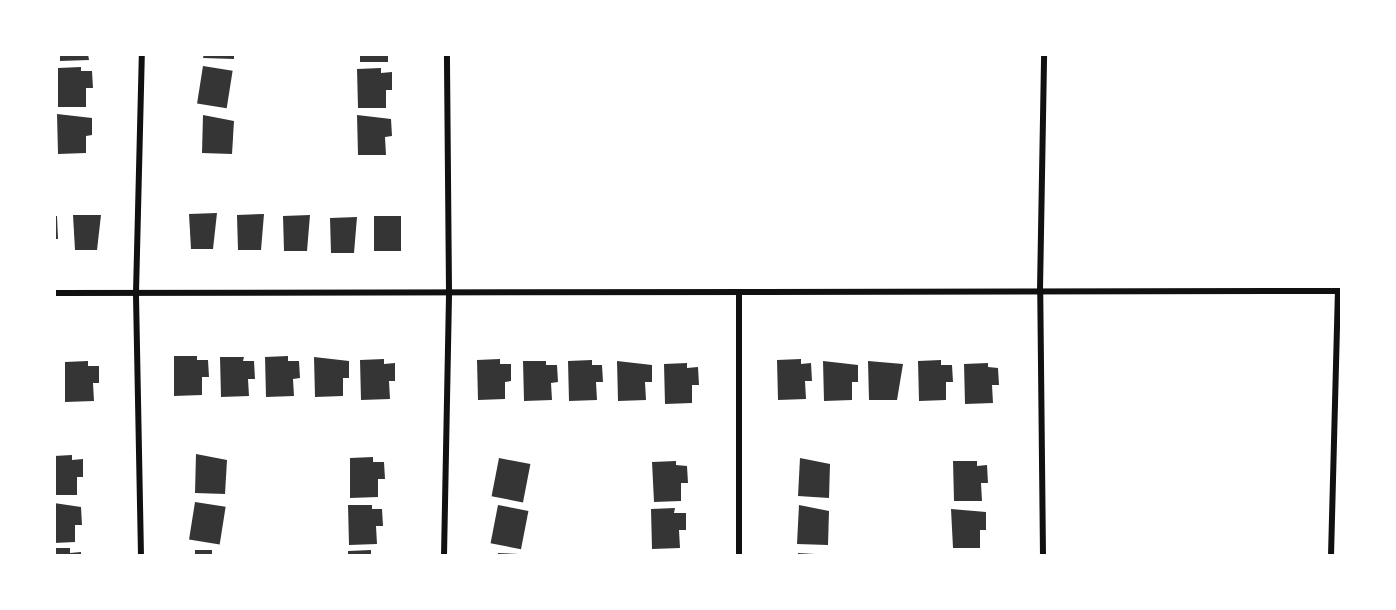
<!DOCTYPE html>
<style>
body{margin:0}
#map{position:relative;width:1396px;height:610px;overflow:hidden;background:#fff;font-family:Karla,sans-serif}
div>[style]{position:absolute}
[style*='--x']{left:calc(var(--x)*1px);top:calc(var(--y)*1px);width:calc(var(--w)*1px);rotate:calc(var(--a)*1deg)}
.building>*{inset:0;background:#353535;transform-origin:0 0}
.minor>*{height:6px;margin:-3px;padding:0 3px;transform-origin:3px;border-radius:3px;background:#111}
span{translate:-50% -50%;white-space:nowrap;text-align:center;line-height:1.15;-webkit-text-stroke:6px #fff;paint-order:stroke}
.frame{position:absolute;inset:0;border:56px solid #fff;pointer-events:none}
</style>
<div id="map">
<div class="building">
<div style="clip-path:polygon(60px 54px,88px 54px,89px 60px,60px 61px)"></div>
<div style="clip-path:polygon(204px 54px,234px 54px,234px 59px,203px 58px)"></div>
<div style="left:360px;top:54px;width:28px;height:8px"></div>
<div style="left:203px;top:66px;width:30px;height:38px;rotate:9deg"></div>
<div style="clip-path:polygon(81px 67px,81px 71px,92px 71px,93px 88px,86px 88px,86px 107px,58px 107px,58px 68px)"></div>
<div style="clip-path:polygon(381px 68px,381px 73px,392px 72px,392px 90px,386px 90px,386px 108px,358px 108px,357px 69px)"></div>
<div style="clip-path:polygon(57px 114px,92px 118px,92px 135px,86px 136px,86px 153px,58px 154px)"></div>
<div style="clip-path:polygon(203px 115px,234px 121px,232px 154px,202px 153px)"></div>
<div style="clip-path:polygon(357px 115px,391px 119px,392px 136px,385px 137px,386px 155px,358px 155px)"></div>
<div style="clip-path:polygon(217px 213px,213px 249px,191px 249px,189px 214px)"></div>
<div style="clip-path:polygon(264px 214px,261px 250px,238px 250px,237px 215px)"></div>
<div style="clip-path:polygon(73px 215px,101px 215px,97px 250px,75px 250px)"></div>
<div style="clip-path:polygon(310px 215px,307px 251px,284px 251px,283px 216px)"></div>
<div style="clip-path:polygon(54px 216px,57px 216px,58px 239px,54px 239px)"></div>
<div style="left:374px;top:216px;width:27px;height:35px"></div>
<div style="clip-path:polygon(357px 217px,354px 253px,331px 253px,330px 218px)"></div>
<div style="clip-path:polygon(174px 356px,197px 356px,197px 360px,208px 360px,209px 377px,202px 377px,202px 395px,174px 396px)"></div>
<div style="clip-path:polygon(288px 356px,288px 361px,299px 361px,300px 378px,293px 379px,294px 396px,266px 397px,265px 357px)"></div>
<div style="clip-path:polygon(220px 357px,244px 357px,243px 361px,254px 361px,255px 379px,248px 379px,249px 396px,221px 397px)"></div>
<div style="clip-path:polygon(314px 357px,349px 361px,349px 378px,343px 378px,343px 396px,315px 397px)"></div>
<div style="clip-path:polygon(384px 359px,384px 364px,395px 363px,395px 381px,389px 381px,390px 399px,361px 400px,360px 360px)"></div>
<div style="clip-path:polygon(500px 359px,500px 364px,511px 364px,511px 381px,505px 382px,505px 399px,478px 400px,477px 360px)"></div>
<div style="clip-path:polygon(801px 359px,801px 364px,811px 363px,812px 381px,805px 381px,806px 399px,778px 400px,777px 360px)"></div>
<div style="clip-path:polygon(592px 360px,592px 365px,602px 365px,603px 382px,596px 382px,597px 400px,569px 401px,568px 361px)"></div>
<div style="clip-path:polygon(941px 360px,941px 365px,952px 365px,953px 382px,946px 382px,946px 400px,919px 401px,918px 361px)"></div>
<div style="clip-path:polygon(88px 361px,88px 366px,99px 366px,99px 383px,93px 383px,94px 401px,65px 402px,65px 362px)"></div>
<div style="clip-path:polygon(523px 361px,546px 361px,546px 365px,557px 365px,558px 382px,551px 383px,552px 400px,524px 401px)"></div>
<div style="clip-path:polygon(617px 361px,652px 365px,652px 382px,645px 382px,646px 400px,618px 401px)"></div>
<div style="clip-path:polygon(823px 361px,858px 365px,858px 382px,852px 382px,852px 400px,824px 401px)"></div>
<div style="clip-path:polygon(868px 361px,903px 364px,897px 400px,869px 400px)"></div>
<div style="clip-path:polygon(687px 363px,687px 368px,698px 367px,699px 385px,692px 385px,692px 403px,665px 404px,664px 364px)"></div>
<div style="clip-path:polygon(988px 363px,988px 367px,998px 368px,999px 385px,992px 385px,993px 403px,965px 404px,964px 364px)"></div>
<div style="clip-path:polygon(196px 454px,227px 460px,225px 494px,195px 493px)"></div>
<div style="clip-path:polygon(72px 455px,72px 460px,83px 459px,83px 477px,77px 477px,77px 495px,54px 495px,54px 456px)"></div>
<div style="clip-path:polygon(373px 457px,373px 462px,384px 462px,385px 479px,378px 479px,378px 497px,350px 498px,350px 458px)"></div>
<div style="left:499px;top:458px;width:32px;height:39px;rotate:11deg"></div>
<div style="clip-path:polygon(800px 458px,830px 464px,829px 498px,798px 496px)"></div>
<div style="clip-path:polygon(676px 461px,676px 465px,687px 466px,688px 483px,681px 483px,681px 501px,654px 502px,652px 462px)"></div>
<div style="clip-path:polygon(953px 461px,977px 461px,977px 466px,987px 465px,988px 483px,981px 483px,982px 501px,954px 501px)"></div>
<div style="left:195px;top:502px;width:31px;height:38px;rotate:9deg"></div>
<div style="clip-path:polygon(54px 503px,81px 507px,82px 525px,75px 525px,75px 542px,54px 543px)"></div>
<div style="clip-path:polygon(348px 505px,372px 505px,372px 509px,382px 509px,383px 526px,376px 526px,377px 544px,349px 545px)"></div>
<div style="left:498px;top:505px;width:31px;height:39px;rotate:11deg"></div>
<div style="clip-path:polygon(799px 505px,829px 511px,828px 545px,797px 544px)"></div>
<div style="clip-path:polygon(675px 508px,674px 513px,686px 513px,686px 530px,679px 530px,680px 548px,652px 549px,651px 509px)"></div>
<div style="clip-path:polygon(951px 509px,986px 512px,986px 530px,980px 530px,980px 548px,953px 548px)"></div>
<div style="clip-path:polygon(54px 548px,70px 548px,70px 553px,81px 552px,81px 556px,54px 556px)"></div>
<div style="left:195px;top:550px;width:17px;height:6px"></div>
<div style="clip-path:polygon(371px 550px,371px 556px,348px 556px,348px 551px)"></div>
<div style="clip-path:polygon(498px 553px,519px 554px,518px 556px,498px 556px)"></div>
<div style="clip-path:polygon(798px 553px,815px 554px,815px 556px,798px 556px)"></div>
</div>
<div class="minor">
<div style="--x:54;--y:293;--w:1288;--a:-0.09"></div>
<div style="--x:739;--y:294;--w:262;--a:90"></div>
<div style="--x:141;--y:556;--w:263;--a:-91.1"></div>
<div style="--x:136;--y:293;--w:239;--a:-88.6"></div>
<div style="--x:444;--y:556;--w:265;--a:-88.9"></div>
<div style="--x:449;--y:291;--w:237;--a:-90.5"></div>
<div style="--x:1043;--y:556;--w:266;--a:-90.6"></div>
<div style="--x:1040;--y:290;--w:236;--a:-89"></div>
<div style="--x:1331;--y:556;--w:265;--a:-88.5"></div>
</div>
<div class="frame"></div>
</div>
